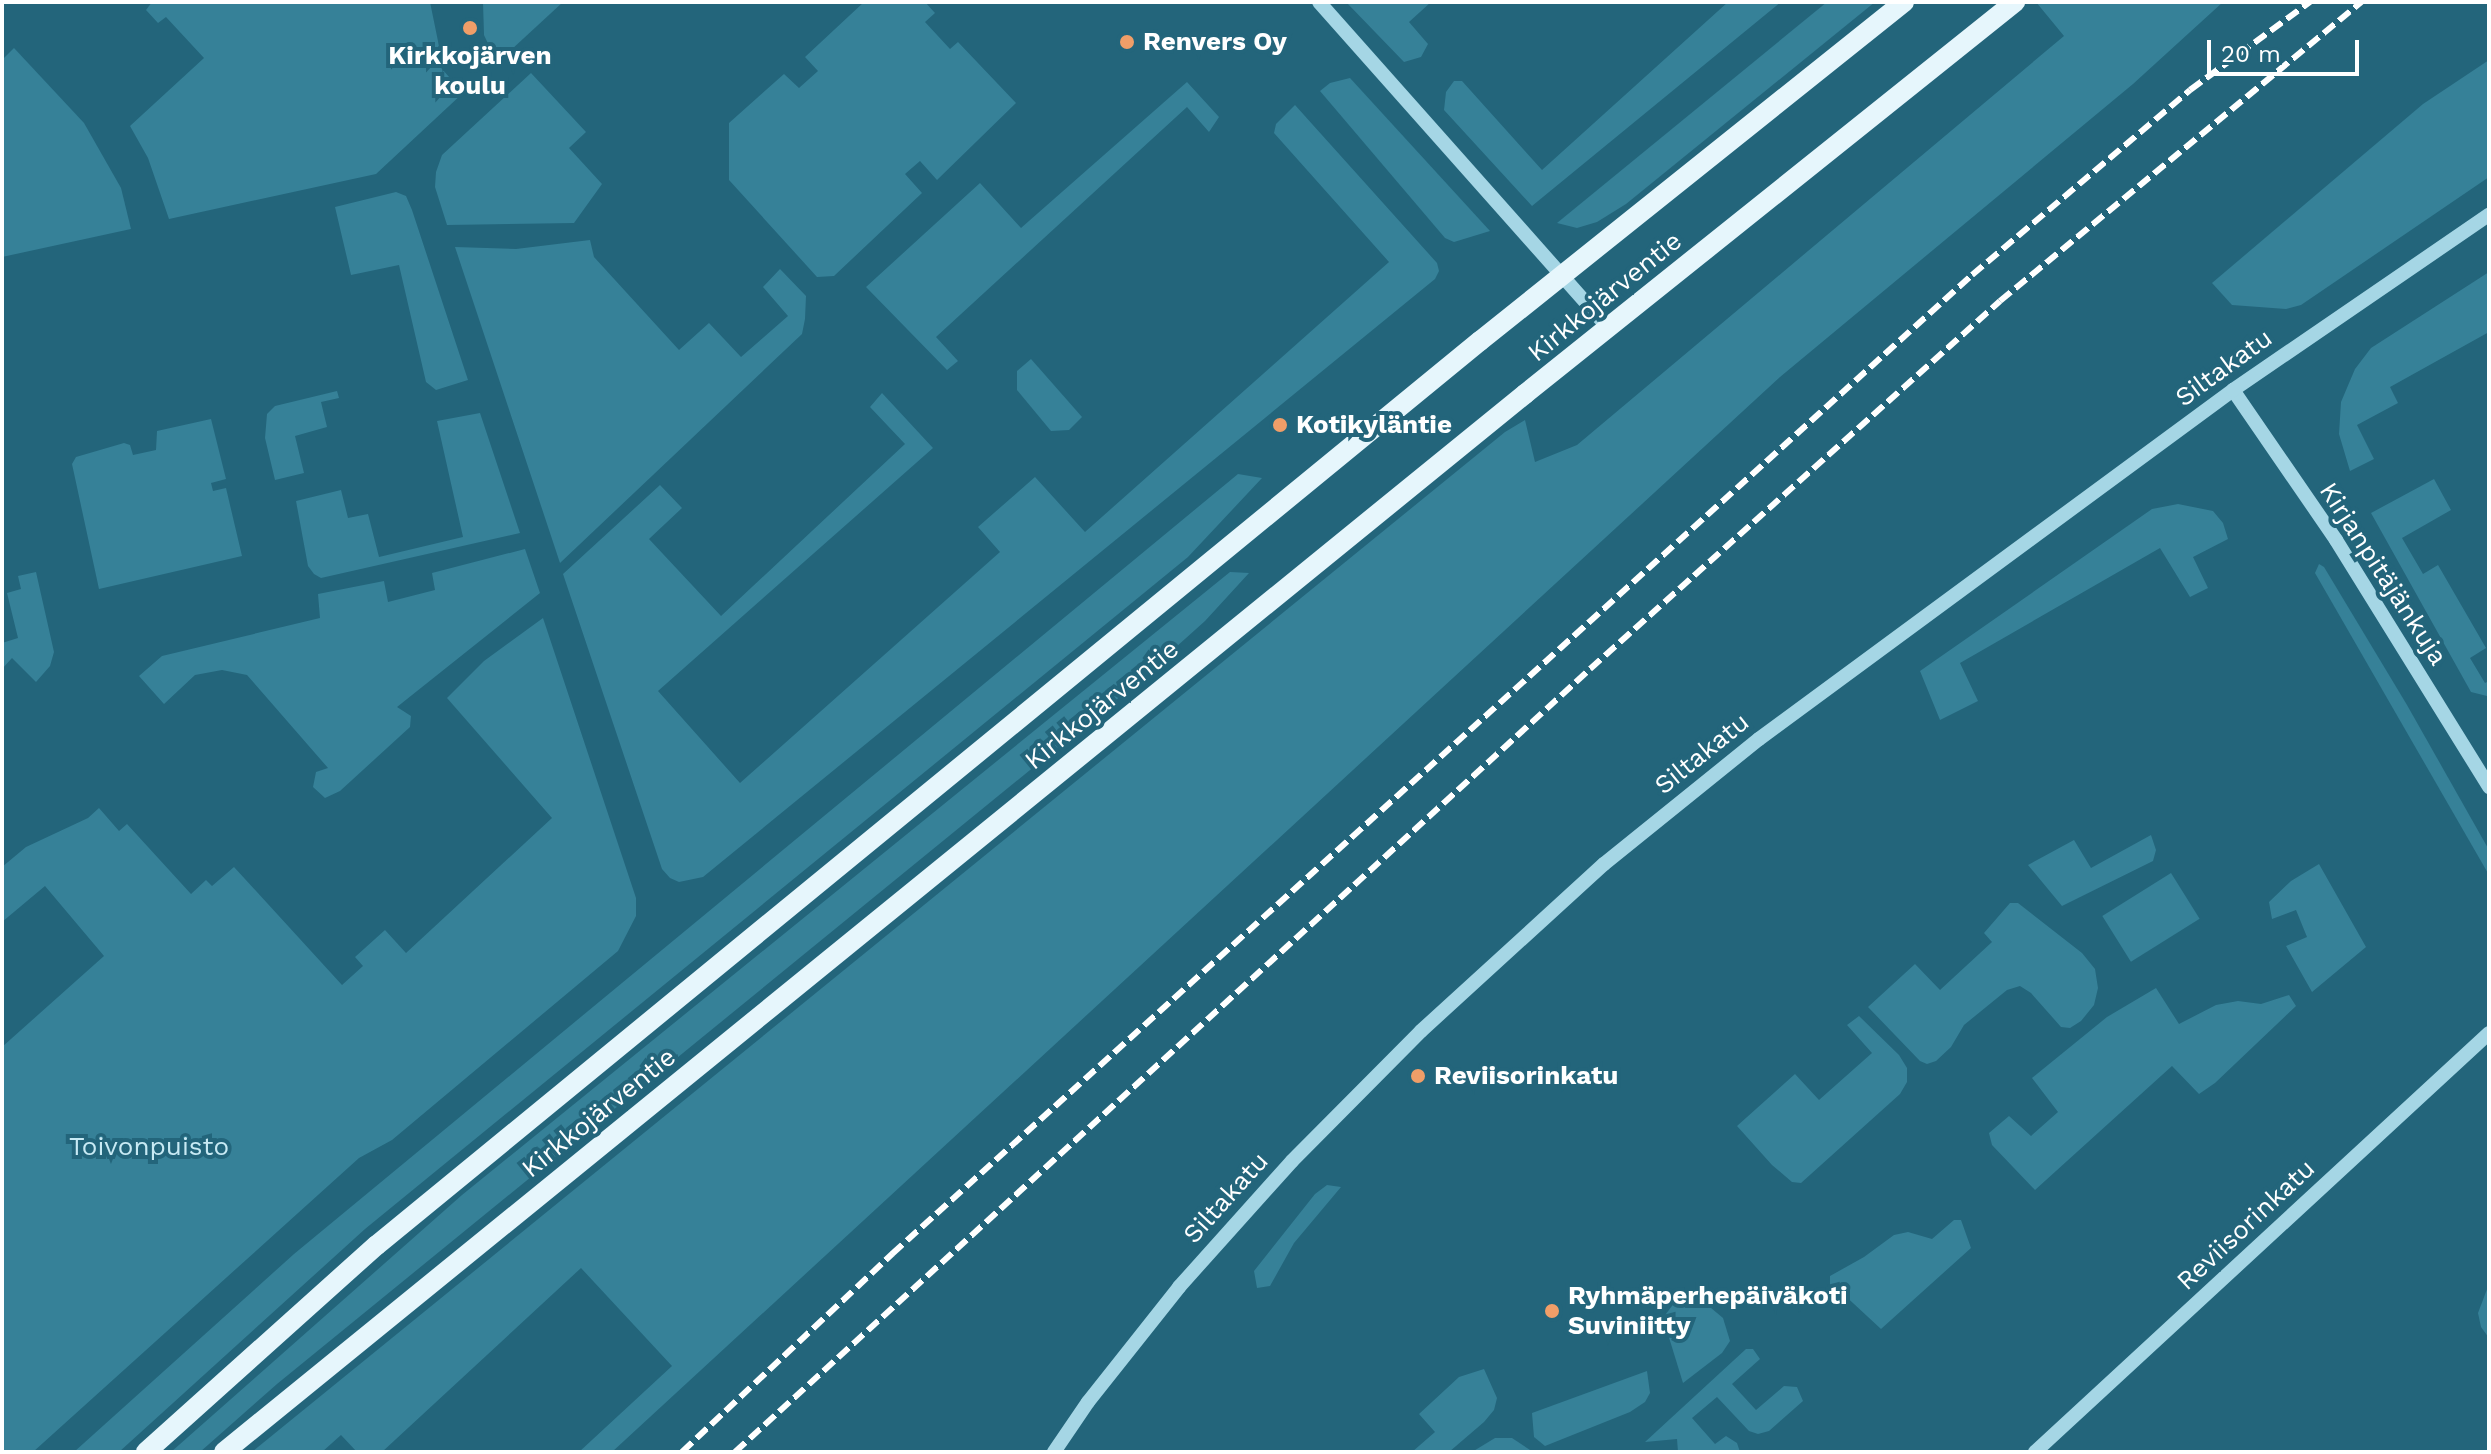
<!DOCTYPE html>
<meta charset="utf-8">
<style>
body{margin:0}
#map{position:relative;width:2491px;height:1454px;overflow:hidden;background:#23657b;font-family:"Work Sans",sans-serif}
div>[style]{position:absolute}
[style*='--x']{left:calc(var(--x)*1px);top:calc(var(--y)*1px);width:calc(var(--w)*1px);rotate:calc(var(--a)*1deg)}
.green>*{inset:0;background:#368198;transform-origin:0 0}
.minor>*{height:14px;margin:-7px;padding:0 7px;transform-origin:7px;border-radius:7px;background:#a5d6e5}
.major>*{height:20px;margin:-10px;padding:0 10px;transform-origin:10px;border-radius:10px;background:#e6f6fc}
.rail>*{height:6px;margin-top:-3px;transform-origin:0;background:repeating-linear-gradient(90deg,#fff 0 14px,transparent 0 20px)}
.dots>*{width:22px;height:22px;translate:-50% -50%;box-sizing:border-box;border:4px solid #23657b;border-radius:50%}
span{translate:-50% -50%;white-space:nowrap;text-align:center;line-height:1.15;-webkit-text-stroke:8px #23657b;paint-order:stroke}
.poi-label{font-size:26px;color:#fff;font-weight:700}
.left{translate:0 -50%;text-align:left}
.street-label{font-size:26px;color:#fff}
.park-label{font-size:26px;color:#c8eaf4}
.frame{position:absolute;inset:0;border:4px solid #fff;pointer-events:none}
.scale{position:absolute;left:2207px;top:40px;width:152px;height:36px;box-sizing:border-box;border:4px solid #fff;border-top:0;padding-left:10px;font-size:24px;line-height:28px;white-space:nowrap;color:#fff;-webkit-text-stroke:6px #23657b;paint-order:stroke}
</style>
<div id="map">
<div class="green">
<div style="clip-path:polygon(152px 2px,430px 2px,439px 46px,429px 54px,463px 93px,376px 174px,169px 219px,148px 158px,130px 126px,204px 58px,166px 17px,158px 23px,146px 10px)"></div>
<div style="clip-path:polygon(483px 2px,563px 2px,497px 63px,484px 35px)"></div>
<div style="clip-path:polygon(864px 2px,925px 2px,935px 13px,925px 22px,950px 49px,958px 42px,1016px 103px,937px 180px,920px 161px,905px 174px,922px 193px,834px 276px,817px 277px,729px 180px,729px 123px,784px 74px,799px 88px,818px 71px,805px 57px)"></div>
<div style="clip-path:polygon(1431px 2px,1409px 22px,1428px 44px,1421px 57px,1404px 62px,1347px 3px)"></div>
<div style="clip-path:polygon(1728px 2px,1781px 2px,1532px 206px,1444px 110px,1446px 92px,1454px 81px,1462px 81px,1542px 170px)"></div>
<div style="clip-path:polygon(1827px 2px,1875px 2px,1626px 204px,1597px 222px,1577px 228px,1557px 223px)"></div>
<div style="clip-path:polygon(2036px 2px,2223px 2px,2133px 84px,1780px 377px,612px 1452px,579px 1452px,672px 1366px,581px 1268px,382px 1452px,357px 1452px,341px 1435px,322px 1452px,252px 1452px,1505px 432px,1525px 420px,1535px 462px,1577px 445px,2064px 36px)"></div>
<div style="clip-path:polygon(14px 48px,84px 123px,121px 188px,131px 229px,2px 257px,2px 60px)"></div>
<div style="clip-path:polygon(2489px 60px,2489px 177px,2301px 305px,2286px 309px,2232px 305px,2212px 283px,2423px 104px)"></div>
<div style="clip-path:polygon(531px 73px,586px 132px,569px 148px,602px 184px,574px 223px,447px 225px,435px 187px,436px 172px,442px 155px)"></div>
<div style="clip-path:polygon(1350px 78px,1490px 231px,1454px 242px,1445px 238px,1320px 91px,1330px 83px)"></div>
<div style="clip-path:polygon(1187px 82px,1219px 117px,1209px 132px,1187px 107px,936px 337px,958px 361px,947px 370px,866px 287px,980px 183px,1021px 228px)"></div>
<div style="clip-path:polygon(1295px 105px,1437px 263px,1439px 271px,1435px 279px,703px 877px,679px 882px,670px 878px,662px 869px,563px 574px,660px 485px,682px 508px,649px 539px,721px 616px,905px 444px,870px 407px,882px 393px,933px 448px,658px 691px,740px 783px,1000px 552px,978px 527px,1035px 477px,1085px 532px,1389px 262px,1274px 133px,1276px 124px)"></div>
<div style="clip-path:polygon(396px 192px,406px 196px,412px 210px,468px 380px,436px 390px,426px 382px,399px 265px,351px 275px,335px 207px)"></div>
<div style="clip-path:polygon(590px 240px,594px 257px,679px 350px,709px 323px,741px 357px,788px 316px,763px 287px,780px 269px,806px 296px,805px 319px,802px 334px,560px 563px,455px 247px,516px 249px)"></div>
<div style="clip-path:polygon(2489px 272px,2489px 332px,2390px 387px,2398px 403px,2357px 425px,2374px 459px,2350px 471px,2339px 434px,2341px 402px,2355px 369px,2371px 348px)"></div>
<div style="clip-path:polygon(1031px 359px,1082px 417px,1069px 430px,1051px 431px,1017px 390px,1017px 371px)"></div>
<div style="clip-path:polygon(337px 391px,339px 398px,321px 402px,327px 427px,295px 436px,304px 473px,275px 480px,265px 438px,267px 414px,275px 406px)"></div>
<div style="clip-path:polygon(480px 413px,520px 533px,321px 578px,314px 574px,308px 566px,296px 501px,341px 490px,348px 518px,368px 514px,379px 557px,463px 537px,437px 421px)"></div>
<div style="clip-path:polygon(211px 419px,226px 479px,211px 483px,213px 491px,226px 488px,242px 556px,99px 589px,72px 464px,76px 457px,124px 443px,130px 445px,133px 455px,156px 450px,157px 431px)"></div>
<div style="clip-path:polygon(1238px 474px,1262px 478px,1188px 557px,365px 1229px,119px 1452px,74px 1452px,294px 1254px)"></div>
<div style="clip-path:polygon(2434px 479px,2451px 510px,2402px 538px,2423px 574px,2438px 565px,2486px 648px,2470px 658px,2485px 683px,2489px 681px,2487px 696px,2471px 692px,2371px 513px)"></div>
<div style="clip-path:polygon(2178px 504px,2213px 511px,2223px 523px,2228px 539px,2193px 557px,2208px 588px,2190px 597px,2160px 548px,1960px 663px,1978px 701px,1940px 720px,1920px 671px,2152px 509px)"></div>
<div style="clip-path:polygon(525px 549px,540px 593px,397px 707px,411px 716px,410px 727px,340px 791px,325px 798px,313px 787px,316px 772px,328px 768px,247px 675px,222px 670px,195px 675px,164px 704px,139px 676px,162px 656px,320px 618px,318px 594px,384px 581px,388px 602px,435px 590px,432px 573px)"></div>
<div style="clip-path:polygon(2319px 564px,2324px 567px,2407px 705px,2489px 850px,2489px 875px,2315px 573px)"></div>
<div style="clip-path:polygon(36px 572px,54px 652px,50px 666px,36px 682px,12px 658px,2px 669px,2px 643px,18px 638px,7px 593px,21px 589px,18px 576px)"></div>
<div style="clip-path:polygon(1230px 572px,1249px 573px,1205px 621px,1127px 691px,277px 1384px,200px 1452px,171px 1452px,462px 1195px)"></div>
<div style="clip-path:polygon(543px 618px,636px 898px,636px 916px,618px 951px,392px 1140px,359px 1158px,33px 1452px,2px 1452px,2px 1047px,104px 956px,45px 886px,2px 922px,2px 867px,26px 847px,88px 818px,99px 808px,119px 831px,127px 824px,191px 894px,206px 880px,212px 886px,234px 867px,342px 985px,363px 966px,355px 957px,385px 930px,406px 953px,552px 818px,447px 698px,484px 661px)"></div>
<div style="clip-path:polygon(2151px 835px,2156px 850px,2153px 861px,2062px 906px,2028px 865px,2074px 840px,2091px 868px)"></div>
<div style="clip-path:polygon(2319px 864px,2366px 947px,2312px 992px,2286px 946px,2307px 937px,2296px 910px,2272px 919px,2269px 902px,2291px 881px)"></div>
<div style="left:2171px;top:873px;width:54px;height:81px;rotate:58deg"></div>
<div style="clip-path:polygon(2010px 903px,2018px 903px,2082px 953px,2095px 969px,2098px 988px,2094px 1005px,2081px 1021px,2070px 1028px,2061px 1027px,2031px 993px,2020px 986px,2007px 990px,1964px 1025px,1951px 1047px,1936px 1061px,1927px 1064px,1920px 1061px,1868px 1007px,1915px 964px,1940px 990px,1992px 942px,1984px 933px)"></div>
<div style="clip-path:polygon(2156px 988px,2179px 1024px,2216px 1005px,2238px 1001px,2261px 1004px,2289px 995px,2296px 1006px,2215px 1083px,2199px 1094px,2172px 1066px,2035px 1190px,1992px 1145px,1989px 1133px,2009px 1116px,2031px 1136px,2058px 1112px,2032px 1078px,2107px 1017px)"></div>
<div style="clip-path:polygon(1859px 1016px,1899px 1055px,1907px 1068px,1907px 1082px,1900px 1094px,1801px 1183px,1792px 1182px,1772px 1165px,1737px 1126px,1795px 1074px,1819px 1100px,1872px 1053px,1847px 1025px)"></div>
<div style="clip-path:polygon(1327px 1185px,1341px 1187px,1294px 1243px,1270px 1286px,1257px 1288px,1254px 1271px,1315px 1194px)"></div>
<div style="clip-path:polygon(1954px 1220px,1961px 1220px,1971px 1248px,1881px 1329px,1840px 1291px,1830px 1286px,1830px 1276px,1864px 1257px,1894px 1235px,1908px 1232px,1932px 1239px)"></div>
<div style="clip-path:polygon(2489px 1284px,2489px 1338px,2481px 1327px,2478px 1313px)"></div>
<div style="clip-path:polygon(1686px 1287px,1723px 1318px,1730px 1341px,1722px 1353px,1683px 1383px,1663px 1318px)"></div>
<div style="clip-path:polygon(1746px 1349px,1753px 1349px,1760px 1359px,1732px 1384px,1756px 1410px,1784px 1386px,1797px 1387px,1803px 1401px,1769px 1431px,1758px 1434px,1749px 1431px,1717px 1397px,1692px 1418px,1715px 1444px,1726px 1436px,1737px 1443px,1740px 1452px,1678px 1452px,1677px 1439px,1645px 1442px)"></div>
<div style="clip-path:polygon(1484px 1369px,1497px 1398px,1494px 1410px,1484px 1422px,1449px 1452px,1412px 1452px,1435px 1432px,1419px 1414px,1459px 1377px)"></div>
<div style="clip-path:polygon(1647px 1371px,1650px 1393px,1645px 1402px,1630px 1412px,1545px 1446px,1534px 1437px,1532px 1413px)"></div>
<div style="clip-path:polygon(1495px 1438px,1512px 1438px,1533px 1452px,1472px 1452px)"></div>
</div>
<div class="minor">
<div style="--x:1319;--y:2;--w:436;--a:48.4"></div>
<div style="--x:2233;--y:390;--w:182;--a:55.5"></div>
<div style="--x:2336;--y:540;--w:291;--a:58.2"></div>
<div style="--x:1054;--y:1452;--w:60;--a:-55.8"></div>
<div style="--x:1088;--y:1402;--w:147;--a:-51.6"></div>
<div style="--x:1179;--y:1287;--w:169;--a:-48.1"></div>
<div style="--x:1292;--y:1161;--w:183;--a:-45.2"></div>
<div style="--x:1421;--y:1031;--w:248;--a:-42.4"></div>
<div style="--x:1604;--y:864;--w:199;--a:-38.9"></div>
<div style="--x:1759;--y:739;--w:589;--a:-36.36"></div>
<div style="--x:2233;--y:390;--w:310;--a:-34.4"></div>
<div style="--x:2035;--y:1452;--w:618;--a:-42.7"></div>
</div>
<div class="major">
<div style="--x:146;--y:1452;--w:310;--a:-41.9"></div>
<div style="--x:377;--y:1245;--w:1426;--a:-39.34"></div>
<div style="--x:1480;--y:341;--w:543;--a:-38.64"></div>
<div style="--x:224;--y:1452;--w:1677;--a:-39.12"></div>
<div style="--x:1525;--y:394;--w:628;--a:-38.66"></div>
</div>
<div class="rail">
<div style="--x:682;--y:1452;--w:289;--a:-43.3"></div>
<div style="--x:892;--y:1254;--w:1458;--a:-42.19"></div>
<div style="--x:1972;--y:275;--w:286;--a:-40.3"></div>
<div style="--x:2190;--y:90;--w:149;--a:-36.3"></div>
<div style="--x:735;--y:1452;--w:1159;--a:-42.48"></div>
<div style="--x:1590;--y:669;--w:551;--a:-41.91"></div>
<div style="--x:2000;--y:301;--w:469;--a:-39.6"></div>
</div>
<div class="dots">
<div style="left:470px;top:28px;background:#f09e68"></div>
<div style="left:1127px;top:42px;background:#f09e68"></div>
<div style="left:1280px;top:425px;background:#f09e68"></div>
<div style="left:1418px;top:1076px;background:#f09e68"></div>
<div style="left:1552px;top:1311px;background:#f09e68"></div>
</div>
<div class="poi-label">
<span class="left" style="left:1143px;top:42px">Renvers Oy</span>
<span style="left:470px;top:71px">Kirkkojärven<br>koulu</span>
<span class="left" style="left:1296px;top:425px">Kotikyläntie</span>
<span class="left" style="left:1434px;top:1076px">Reviisorinkatu</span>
<span class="left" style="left:1568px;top:1311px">Ryhmäperhepäiväkoti<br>Suviniitty</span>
</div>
<div class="street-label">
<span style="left:1605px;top:297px;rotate:-39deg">Kirkkojärventie</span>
<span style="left:2224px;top:368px;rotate:-36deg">Siltakatu</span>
<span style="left:2383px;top:574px;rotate:57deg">Kirjanpitäjänkuja</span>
<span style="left:1102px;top:705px;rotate:-39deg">Kirkkojärventie</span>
<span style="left:1702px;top:754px;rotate:-39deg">Siltakatu</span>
<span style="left:599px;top:1113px;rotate:-39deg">Kirkkojärventie</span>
<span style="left:1226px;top:1198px;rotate:-48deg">Siltakatu</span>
<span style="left:2246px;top:1225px;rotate:-43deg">Reviisorinkatu</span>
</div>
<div class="park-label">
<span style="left:149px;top:1147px">Toivonpuisto</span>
</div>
<div class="frame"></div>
<div class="scale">20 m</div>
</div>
